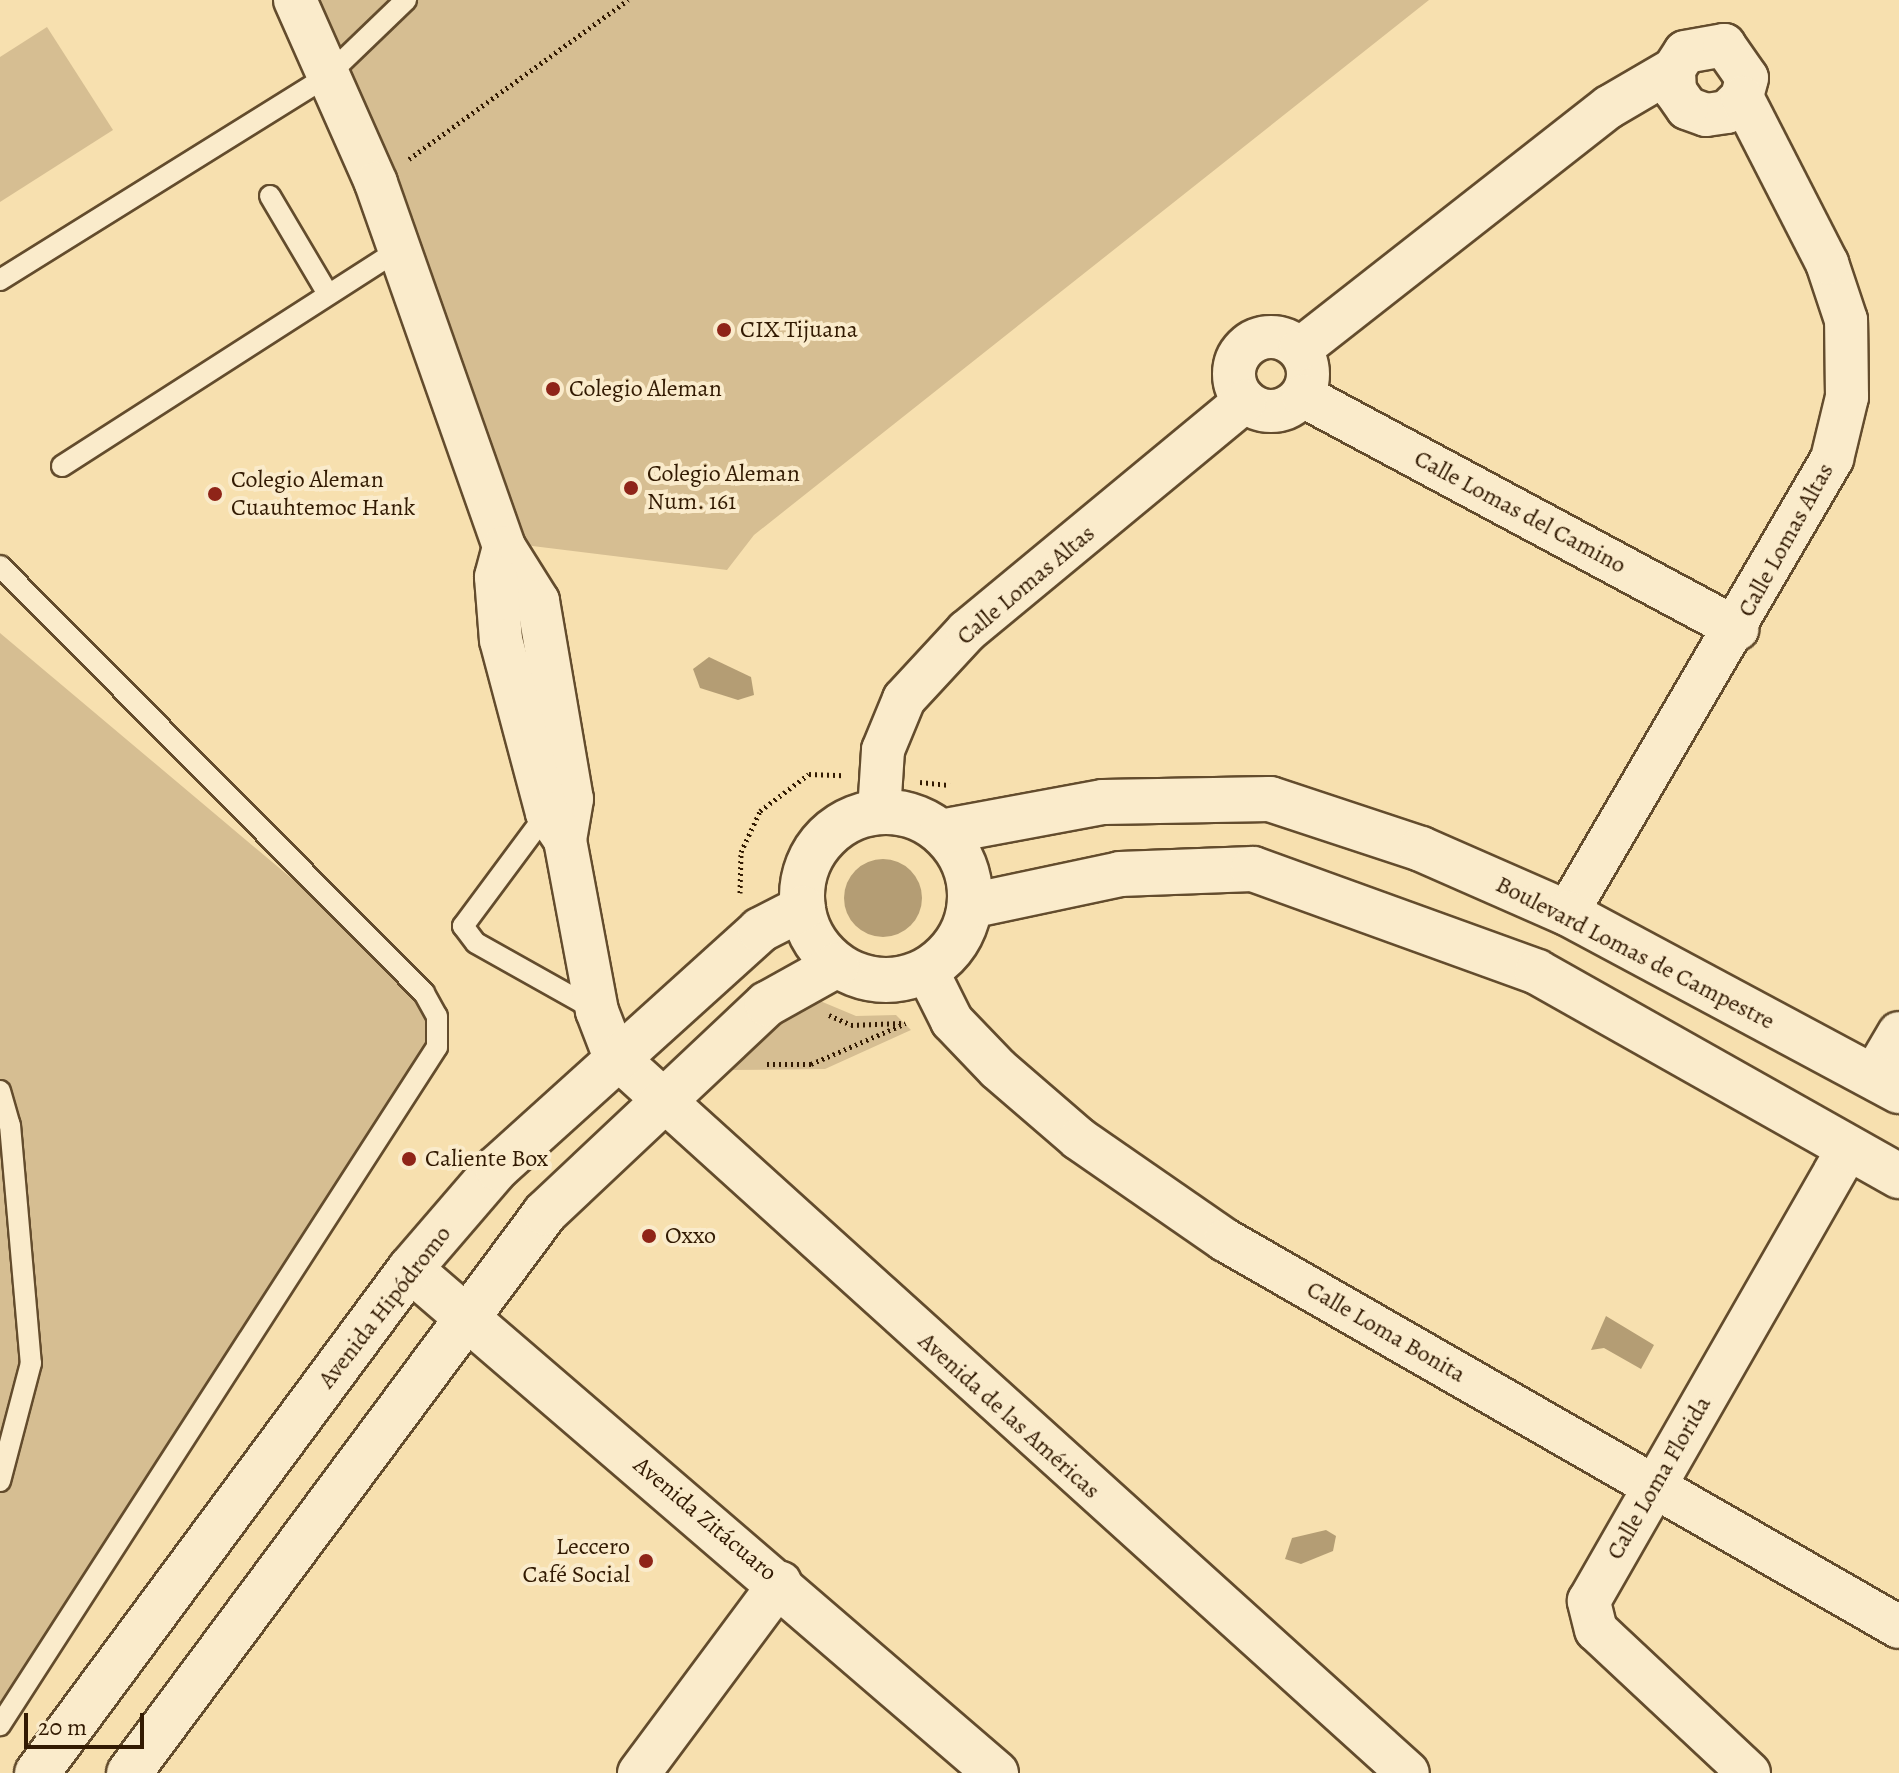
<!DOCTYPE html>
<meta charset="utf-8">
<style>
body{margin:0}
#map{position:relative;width:1899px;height:1773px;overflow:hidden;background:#f7e0af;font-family:Alegreya,serif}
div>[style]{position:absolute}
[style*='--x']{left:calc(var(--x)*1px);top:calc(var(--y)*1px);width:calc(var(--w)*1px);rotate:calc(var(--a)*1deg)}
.green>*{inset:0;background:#d6be92}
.water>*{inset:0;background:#b49d74}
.round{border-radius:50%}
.path>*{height:5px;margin-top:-2.5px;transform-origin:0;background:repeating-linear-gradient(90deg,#321a02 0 2px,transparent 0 6px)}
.roads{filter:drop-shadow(2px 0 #634c2d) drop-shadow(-2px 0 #634c2d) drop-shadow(0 2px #634c2d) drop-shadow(0 -2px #634c2d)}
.lane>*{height:20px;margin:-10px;padding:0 10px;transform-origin:10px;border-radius:10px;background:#faebcb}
.street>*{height:42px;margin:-21px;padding:0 21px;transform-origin:21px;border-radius:21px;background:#faebcb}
.street>.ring{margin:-21px;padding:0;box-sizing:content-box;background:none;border:42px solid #faebcb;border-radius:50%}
.secondary>*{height:44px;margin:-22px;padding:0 22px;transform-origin:22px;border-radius:22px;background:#faebcb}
.secondary>.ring{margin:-22px;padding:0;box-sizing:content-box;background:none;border:44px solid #faebcb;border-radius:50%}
.dots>*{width:22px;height:22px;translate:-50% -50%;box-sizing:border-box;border:4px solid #faebcb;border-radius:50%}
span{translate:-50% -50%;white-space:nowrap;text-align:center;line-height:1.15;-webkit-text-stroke:8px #faebcb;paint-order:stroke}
.poi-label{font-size:24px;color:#321a02}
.left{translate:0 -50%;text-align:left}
.right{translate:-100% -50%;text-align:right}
.street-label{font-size:24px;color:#321a02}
.scale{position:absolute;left:24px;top:1713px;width:120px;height:36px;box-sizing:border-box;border:4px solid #321a02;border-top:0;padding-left:10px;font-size:24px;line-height:28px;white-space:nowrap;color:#321a02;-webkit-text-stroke:6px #faebcb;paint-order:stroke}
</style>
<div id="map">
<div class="green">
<div style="clip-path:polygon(302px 0,1429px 0,754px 535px,727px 570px,500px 542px)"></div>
<div style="clip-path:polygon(47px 27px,113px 130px,0 202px,0 57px)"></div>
<div style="clip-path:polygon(0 633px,448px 1010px,438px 1069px,0 1727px)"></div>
<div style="clip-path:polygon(813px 998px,856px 1016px,896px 1015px,911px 1030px,825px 1069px,731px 1070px,700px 1095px,788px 1008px)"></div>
</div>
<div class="water">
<div style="clip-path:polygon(709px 657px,751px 677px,754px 695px,738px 700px,700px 688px,693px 669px)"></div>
<div class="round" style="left:844px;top:859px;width:78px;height:78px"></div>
<div style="clip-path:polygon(1606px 1316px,1654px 1345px,1641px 1369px,1604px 1348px,1591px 1350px)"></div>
<div style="clip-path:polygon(1326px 1530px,1336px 1536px,1333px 1551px,1301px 1564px,1285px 1559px,1292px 1538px)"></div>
</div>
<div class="path">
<div style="--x:409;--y:159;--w:271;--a:-36"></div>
<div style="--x:920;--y:782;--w:30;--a:6"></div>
<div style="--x:740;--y:893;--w:41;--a:-88.6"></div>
<div style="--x:741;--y:852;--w:45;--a:-65.1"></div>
<div style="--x:760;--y:811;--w:61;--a:-37.1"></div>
<div style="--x:809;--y:774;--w:34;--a:2"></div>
<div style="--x:829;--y:1015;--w:24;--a:24"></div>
<div style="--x:851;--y:1025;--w:50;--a:-2.3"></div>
<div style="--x:767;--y:1064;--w:44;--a:0"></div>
<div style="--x:811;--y:1064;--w:103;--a:-23.3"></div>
</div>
<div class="roads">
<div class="lane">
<div style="--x:270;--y:196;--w:114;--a:59.4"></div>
<div style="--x:0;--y:280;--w:384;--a:-31.9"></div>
<div style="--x:326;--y:77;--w:111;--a:-43.9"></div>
<div style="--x:62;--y:466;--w:399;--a:-32.7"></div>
<div style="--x:0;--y:566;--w:602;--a:45.2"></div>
<div style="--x:424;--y:993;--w:26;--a:61"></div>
<div style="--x:437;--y:1016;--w:31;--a:90"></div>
<div style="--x:437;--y:1047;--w:807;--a:122.8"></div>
<div style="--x:547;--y:813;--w:141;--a:126.6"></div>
<div style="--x:463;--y:926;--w:21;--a:53"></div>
<div style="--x:476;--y:943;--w:139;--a:29.3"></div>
<div style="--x:0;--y:1091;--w:35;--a:74"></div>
<div style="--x:10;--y:1125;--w:239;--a:85"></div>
<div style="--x:31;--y:1363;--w:122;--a:104.7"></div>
</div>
<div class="street">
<div style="--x:295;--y:0;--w:200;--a:66.1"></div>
<div style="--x:376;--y:183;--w:386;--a:70.6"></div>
<div style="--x:504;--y:547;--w:64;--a:57.8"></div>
<div style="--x:538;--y:601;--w:201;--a:80.3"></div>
<div style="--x:572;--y:799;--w:42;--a:99.7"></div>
<div style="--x:565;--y:840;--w:174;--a:79.4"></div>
<div style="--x:597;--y:1011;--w:47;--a:68.9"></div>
<div style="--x:614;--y:1055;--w:1070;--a:42.12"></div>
<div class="ring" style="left:1234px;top:337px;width:32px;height:32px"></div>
<div style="--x:1300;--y:349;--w:392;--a:-38.1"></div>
<div style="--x:1609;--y:107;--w:75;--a:-30.3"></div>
<div style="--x:1674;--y:69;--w:20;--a:-57"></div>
<div style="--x:1685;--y:52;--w:40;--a:-10"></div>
<div style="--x:1724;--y:45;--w:40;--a:55.1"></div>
<div style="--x:1747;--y:78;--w:20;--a:105"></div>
<div style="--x:1742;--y:97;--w:21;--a:135"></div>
<div style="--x:1727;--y:112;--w:21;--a:172"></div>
<div style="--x:1706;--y:115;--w:20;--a:-160"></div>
<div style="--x:1687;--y:108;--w:21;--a:-125"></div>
<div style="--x:1675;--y:91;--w:22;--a:-93"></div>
<div style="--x:1303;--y:396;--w:493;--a:28.2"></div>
<div style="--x:504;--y:547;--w:31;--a:105"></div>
<div style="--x:496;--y:577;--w:63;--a:85.5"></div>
<div style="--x:501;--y:640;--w:179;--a:75.1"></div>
<div style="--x:547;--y:813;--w:29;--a:56"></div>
<div style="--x:879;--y:812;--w:62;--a:-86.3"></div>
<div style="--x:883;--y:750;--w:55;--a:-67.6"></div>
<div style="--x:904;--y:699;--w:93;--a:-47.2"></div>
<div style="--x:967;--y:631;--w:361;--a:-39.6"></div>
<div style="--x:1567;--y:913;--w:526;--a:-59.73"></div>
<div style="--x:1832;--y:459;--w:64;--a:-76.4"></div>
<div style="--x:1847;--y:397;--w:77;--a:-90.7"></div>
<div style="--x:1846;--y:320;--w:60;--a:-108.4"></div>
<div style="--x:1827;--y:263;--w:186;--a:-117.1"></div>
<div style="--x:927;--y:971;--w:56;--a:63.4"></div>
<div style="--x:952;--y:1021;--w:66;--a:46.2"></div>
<div style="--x:998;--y:1069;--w:107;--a:40.8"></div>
<div style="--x:1079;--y:1139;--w:178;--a:34.7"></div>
<div style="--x:1225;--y:1240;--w:777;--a:29.86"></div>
<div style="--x:1873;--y:1077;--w:51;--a:-59.4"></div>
<div style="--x:639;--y:1773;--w:237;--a:-53.4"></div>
<div style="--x:1749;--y:1773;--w:209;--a:-136.9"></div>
<div style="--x:1596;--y:1630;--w:30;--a:-104"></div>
<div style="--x:1589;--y:1601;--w:523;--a:-60.2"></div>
</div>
<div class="secondary">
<div class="ring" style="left:802px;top:812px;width:124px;height:124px"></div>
<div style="--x:941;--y:832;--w:165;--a:-10.5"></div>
<div style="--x:1103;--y:802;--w:167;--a:-1"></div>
<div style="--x:1270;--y:799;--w:159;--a:18.3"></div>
<div style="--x:1421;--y:849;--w:159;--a:23.7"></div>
<div style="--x:1567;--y:913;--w:377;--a:28.2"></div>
<div style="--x:970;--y:906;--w:153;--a:-12"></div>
<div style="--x:1120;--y:874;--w:133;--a:-2.2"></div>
<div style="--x:1253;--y:869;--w:302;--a:19.9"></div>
<div style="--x:1537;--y:972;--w:416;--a:29.4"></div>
<div style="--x:410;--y:1269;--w:773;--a:40.7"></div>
<div style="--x:37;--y:1773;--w:627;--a:-53.5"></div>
<div style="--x:410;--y:1269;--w:133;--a:-49.3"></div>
<div style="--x:497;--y:1168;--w:355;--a:-42.1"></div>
<div style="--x:760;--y:930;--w:48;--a:-27.1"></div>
<div style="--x:129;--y:1773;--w:698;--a:-53.39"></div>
<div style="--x:545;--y:1213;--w:305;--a:-43.3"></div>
<div style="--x:767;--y:1004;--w:80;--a:-29.1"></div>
</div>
</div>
<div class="dots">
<div style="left:724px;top:330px;background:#8f2418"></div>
<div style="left:553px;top:389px;background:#8f2418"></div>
<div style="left:631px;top:488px;background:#8f2418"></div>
<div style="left:215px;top:494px;background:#8f2418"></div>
<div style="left:409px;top:1159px;background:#8f2418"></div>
<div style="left:649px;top:1236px;background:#8f2418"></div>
<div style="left:646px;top:1561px;background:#8f2418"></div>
</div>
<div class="poi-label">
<span class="left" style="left:740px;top:330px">CIX Tijuana</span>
<span class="left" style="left:569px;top:389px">Colegio Aleman</span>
<span class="left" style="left:647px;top:488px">Colegio Aleman<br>Num. 161</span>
<span class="left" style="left:231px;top:494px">Colegio Aleman<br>Cuauhtemoc Hank</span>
<span class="left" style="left:425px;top:1159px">Caliente Box</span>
<span class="left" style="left:665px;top:1236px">Oxxo</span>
<span class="right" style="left:630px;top:1561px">Leccero<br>Café Social</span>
</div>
<div class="street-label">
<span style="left:1520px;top:512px;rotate:28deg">Calle Lomas del Camino</span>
<span style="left:1786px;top:540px;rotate:-61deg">Calle Lomas Altas</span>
<span style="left:1026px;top:585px;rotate:-40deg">Calle Lomas Altas</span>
<span style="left:1635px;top:953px;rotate:27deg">Boulevard Lomas de Campestre</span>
<span style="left:385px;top:1307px;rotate:-52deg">Avenida Hipódromo</span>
<span style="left:1386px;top:1332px;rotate:30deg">Calle Loma Bonita</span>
<span style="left:1009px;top:1416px;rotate:42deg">Avenida de las Américas</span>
<span style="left:1659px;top:1478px;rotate:-60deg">Calle Loma Florida</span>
<span style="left:705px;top:1519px;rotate:40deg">Avenida Zitácuaro</span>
</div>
<div class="scale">20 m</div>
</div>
